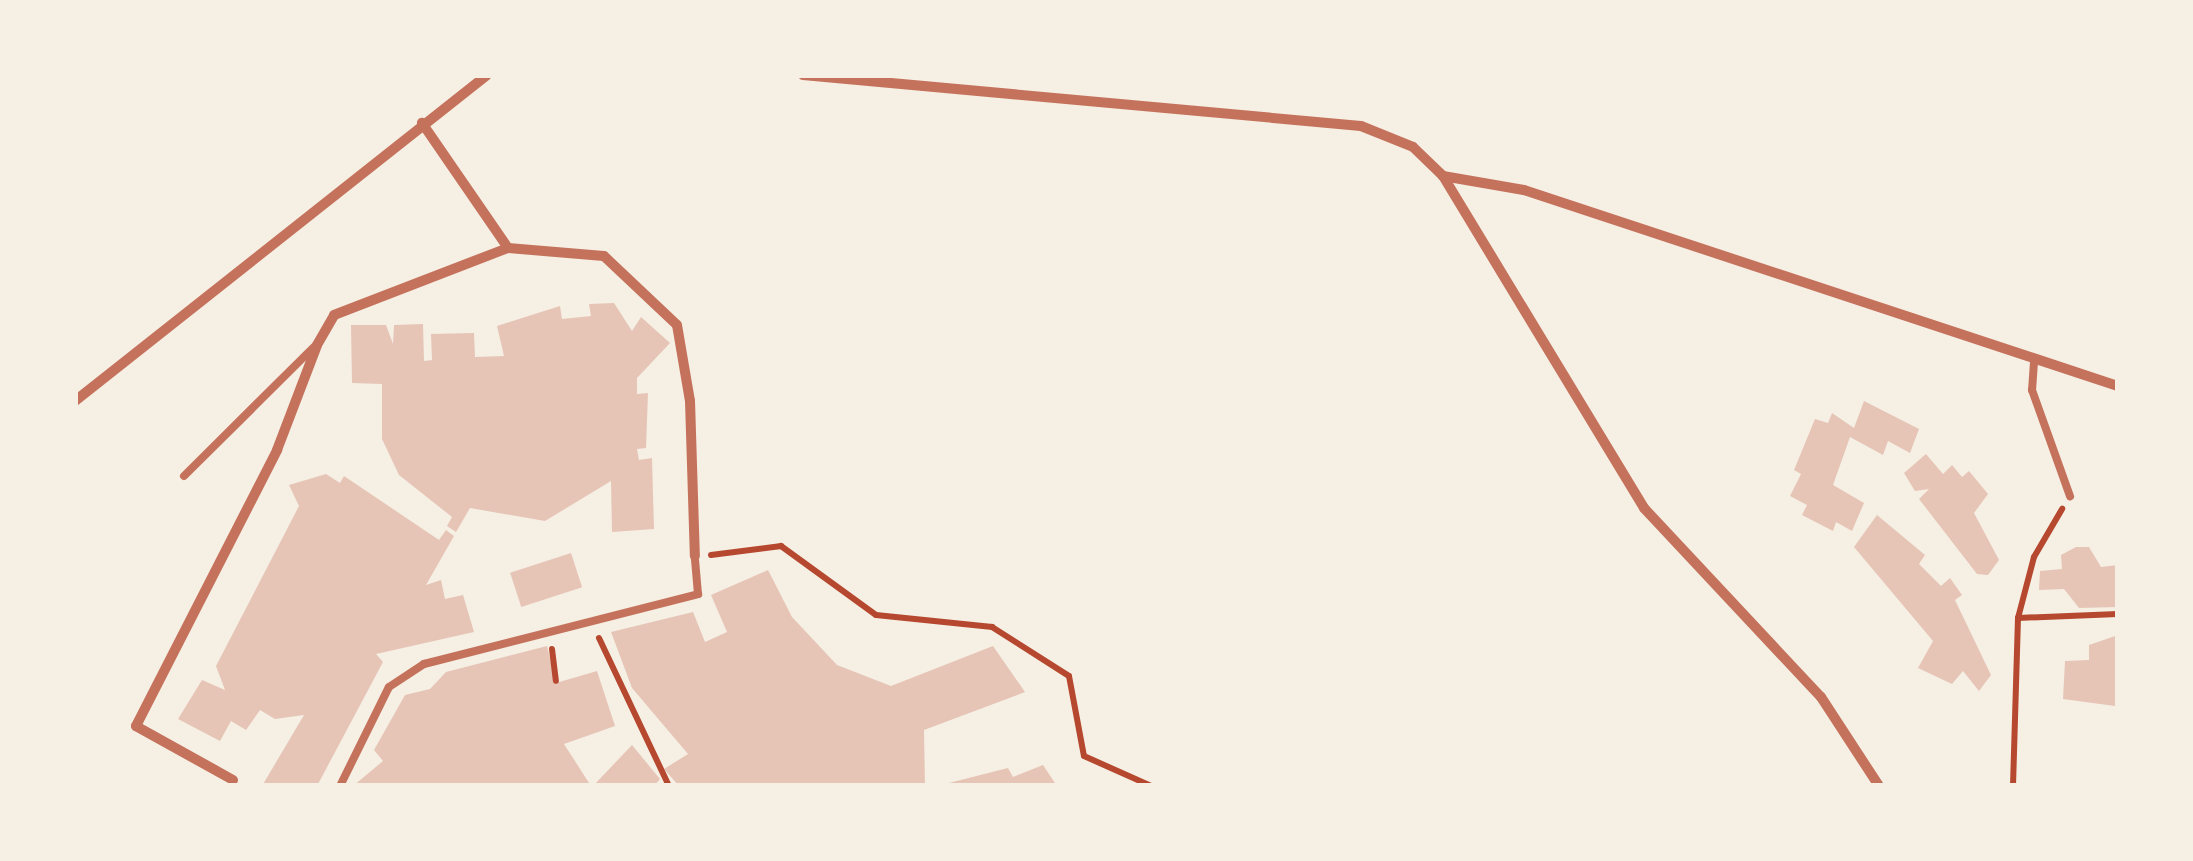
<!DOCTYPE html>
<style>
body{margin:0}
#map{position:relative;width:2193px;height:861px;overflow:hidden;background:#f6efe4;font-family:Ubuntu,sans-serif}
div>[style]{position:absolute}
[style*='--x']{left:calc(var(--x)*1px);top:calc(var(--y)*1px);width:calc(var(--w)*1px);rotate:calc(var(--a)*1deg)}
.building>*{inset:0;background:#e6c5b7;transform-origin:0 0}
.path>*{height:6px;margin:-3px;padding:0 3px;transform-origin:3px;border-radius:3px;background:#b5482f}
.service>*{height:8px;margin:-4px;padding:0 4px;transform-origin:4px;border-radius:4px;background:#c5725c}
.minor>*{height:10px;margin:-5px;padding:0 5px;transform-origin:5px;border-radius:5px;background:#c5725c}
span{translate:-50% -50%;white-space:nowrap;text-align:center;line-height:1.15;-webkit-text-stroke:9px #f6efe4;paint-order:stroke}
.frame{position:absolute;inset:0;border:78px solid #f6efe4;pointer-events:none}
</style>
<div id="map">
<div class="building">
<div style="clip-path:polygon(614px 303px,632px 331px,641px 317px,670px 343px,637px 378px,637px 394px,648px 393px,646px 448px,637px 449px,639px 460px,652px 458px,654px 529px,612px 532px,611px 481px,545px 521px,470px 508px,456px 532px,447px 526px,452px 517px,399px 475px,382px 439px,382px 384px,352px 383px,351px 325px,386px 325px,393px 344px,394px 325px,423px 324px,424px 361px,432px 360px,431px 334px,474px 333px,475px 357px,504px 356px,497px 326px,560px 306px,562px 319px,591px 316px,589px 304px)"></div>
<div style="clip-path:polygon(1864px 401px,1919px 429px,1910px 453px,1888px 441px,1883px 455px,1850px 437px,1833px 485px,1864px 503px,1852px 531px,1836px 522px,1833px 531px,1802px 515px,1807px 505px,1790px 496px,1801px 474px,1794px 470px,1815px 419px,1828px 423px,1832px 413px,1854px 428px)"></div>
<div style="clip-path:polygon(1926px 454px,1943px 474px,1952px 465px,1962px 477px,1969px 471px,1988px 494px,1974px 513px,1999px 560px,1988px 575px,1977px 574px,1919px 499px,1929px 489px,1915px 491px,1904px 473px)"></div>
<div style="clip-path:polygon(326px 474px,340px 483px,344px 476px,439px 540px,446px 530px,454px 536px,426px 585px,441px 580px,445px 599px,463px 595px,474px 632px,376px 654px,383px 662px,317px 786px,262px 786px,304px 715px,275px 719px,260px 710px,246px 730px,231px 721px,220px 741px,178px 719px,202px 680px,225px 690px,216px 666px,299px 506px,289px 485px)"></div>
<div style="clip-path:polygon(1877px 515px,1925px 555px,1919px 564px,1941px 586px,1950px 578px,1962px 595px,1955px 600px,1991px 675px,1979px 691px,1963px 671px,1952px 684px,1918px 668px,1933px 641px,1854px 547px)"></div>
<div style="clip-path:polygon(2076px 547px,2089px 547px,2101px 567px,2118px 565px,2118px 607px,2079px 608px,2064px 589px,2039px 590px,2040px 571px,2062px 569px,2061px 555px)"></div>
<div style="left:571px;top:553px;width:36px;height:64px;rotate:72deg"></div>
<div style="clip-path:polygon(768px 570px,792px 617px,837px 665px,891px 686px,993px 646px,1025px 692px,924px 730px,925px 786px,679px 786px,664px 769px,688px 754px,632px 688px,611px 632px,693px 612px,705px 642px,727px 632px,711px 595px)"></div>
<div style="clip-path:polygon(2118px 635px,2115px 706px,2063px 699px,2065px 661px,2089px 660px,2089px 645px)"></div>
<div style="clip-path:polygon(547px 646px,556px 683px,597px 671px,615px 726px,564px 744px,591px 786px,353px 786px,383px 761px,374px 750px,405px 695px,430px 689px,446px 672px)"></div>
<div style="clip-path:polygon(632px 745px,660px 779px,654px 786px,593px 786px)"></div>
<div style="clip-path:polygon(1043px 765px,1057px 786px,937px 786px,1008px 768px,1013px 777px)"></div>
</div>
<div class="path">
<div style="--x:711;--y:555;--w:71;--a:-7.3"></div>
<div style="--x:781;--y:546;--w:117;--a:36"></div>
<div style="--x:876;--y:615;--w:117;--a:5.9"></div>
<div style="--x:992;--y:627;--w:91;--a:32.5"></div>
<div style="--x:1069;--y:676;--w:81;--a:79.4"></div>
<div style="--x:1084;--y:756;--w:73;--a:24.1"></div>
<div style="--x:2018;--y:618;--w:63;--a:-75.3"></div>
<div style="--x:2034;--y:557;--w:56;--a:-59.7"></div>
<div style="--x:599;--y:638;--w:164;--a:64.7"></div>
<div style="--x:552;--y:649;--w:32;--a:83"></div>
<div style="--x:2013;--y:786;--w:168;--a:-88.3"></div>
<div style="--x:2018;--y:618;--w:100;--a:-2.3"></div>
</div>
<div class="service">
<div style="--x:2034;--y:362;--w:28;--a:94"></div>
<div style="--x:2032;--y:390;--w:113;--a:70.3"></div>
<div style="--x:184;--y:476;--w:182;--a:-44.8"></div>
<div style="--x:340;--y:786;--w:110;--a:-63.7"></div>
<div style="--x:389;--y:687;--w:42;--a:-33.3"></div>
<div style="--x:424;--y:664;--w:283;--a:-14.3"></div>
<div style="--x:698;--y:594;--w:38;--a:-95"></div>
</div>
<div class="minor">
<div style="--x:803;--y:75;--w:560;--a:5.22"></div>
<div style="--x:1361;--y:126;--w:56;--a:22"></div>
<div style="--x:1413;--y:147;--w:42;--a:44"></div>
<div style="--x:1443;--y:176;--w:388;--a:58.8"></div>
<div style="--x:1644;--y:508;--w:259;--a:46.9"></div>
<div style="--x:1821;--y:697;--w:106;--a:56.9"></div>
<div style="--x:1443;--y:176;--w:82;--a:9.8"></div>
<div style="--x:1524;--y:190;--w:626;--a:18.26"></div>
<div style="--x:508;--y:248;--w:96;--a:4.8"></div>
<div style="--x:604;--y:256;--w:100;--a:43.4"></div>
<div style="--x:677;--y:325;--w:77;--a:80.3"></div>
<div style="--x:690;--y:401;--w:155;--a:88.2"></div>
<div style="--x:75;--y:401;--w:525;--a:-38.35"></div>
<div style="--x:233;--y:780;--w:111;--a:-150.9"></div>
<div style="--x:136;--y:726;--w:310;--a:-62.9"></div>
<div style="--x:277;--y:450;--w:112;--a:-69.1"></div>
<div style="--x:317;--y:345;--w:34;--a:-60"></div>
<div style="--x:334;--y:315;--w:186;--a:-21.1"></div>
<div style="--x:508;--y:248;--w:152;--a:-124.5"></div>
</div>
<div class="frame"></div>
</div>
